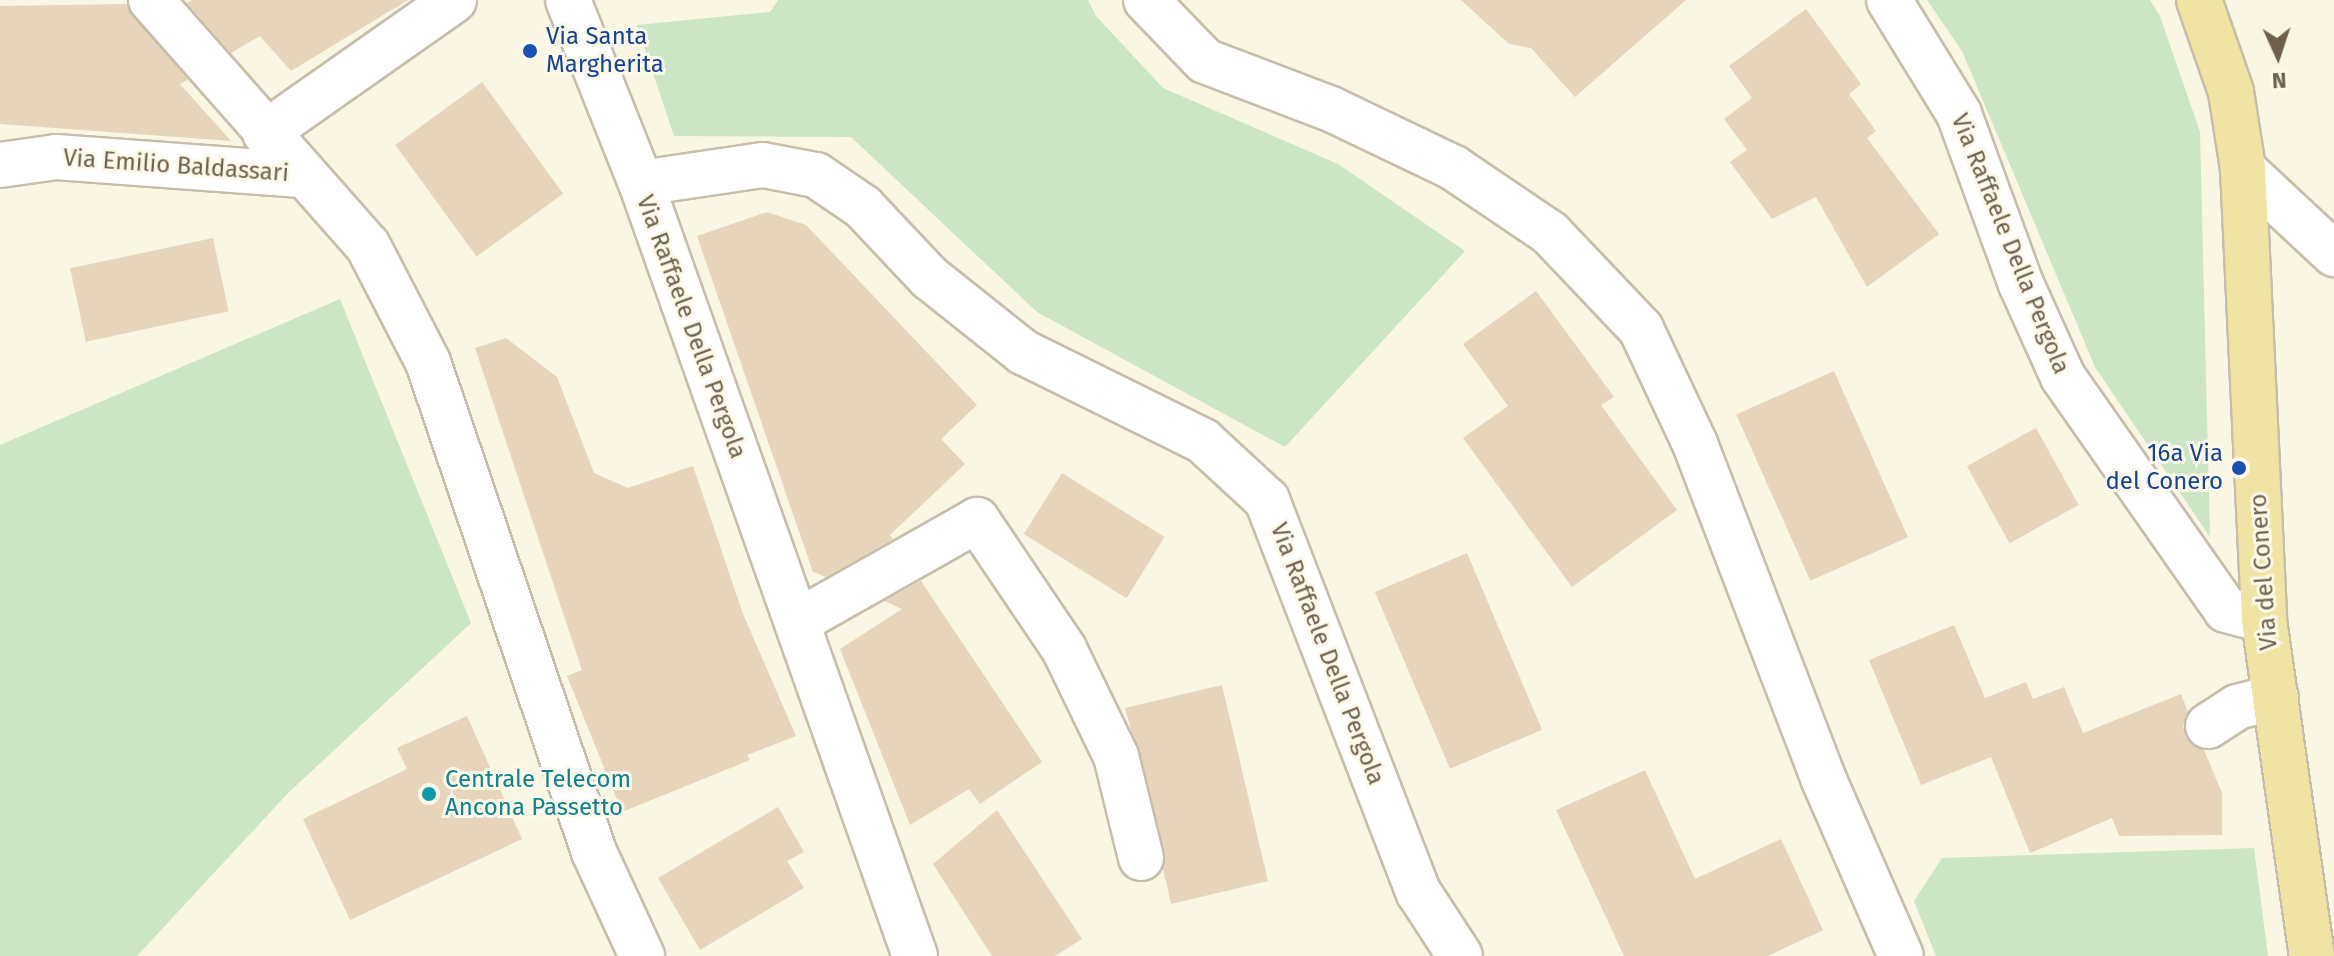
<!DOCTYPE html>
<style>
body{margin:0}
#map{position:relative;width:2334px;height:956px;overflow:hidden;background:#f9f6e4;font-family:"Fira Sans",sans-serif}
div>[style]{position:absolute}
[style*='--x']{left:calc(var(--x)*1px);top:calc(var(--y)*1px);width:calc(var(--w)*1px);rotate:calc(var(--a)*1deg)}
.green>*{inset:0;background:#cbe5c5}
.building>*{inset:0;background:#e6d5ba;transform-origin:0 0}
.roads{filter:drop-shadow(2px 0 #c6bdaa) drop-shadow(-2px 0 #c6bdaa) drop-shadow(0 2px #c6bdaa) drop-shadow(0 -2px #c6bdaa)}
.minor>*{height:44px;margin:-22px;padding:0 22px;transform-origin:22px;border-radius:22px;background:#fff}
.major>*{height:44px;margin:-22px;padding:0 22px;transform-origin:22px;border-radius:22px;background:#f0e4a4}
.dots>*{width:22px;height:22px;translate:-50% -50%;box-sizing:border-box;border:4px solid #fdf9ea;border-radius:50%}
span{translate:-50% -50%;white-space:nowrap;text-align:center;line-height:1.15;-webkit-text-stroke:6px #fdf9ea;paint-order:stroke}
.transit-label{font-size:24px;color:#164399}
.left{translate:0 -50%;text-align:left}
.right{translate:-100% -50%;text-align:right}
.street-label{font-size:24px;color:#6f604d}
.culture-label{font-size:24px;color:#0d838f}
.north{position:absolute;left:2238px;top:16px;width:80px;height:80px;-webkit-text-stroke:6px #fdf9ea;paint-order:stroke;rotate:177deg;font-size:22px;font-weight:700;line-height:32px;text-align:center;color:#6f604d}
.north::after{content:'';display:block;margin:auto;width:28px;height:36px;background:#6f604d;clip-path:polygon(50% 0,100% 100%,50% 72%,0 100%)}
</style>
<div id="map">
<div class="green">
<div style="clip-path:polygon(778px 0,1088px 0,1096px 16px,1163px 88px,1338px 164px,1465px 251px,1285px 447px,1037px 312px,851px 137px,674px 136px,637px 25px,770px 12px)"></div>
<div style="clip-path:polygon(1927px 0,2150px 0,2160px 16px,2200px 132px,2210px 537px,2095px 367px,1962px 51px)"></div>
<div style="clip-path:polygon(340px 299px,471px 623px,288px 793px,137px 956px,0 956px,0 445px)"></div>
<div style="clip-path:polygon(2254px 848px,2268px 956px,1936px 956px,1914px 901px,1942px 858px)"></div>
</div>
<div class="building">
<div style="clip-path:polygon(192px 0,408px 0,291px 71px,260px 36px,231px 53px,187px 3px)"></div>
<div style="clip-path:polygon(1461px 0,1686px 0,1575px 97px,1531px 48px,1509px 44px)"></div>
<div style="clip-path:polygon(126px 4px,188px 80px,180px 84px,231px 141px,0 124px,0 6px)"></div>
<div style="clip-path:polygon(1806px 9px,1861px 84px,1849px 94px,1876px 131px,1867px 138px,1939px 234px,1867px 287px,1816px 197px,1772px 219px,1730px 162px,1747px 150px,1724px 119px,1752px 98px,1729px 66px)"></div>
<div style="left:482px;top:82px;width:138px;height:107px;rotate:54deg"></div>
<div style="clip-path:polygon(767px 212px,806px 225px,977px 405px,941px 439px,965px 464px,890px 535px,893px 539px,826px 577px,813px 572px,697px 236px)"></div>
<div style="left:213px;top:238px;width:75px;height:146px;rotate:78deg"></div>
<div style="clip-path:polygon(1536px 291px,1614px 397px,1601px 405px,1677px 510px,1572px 587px,1463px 438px,1508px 406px,1463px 344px)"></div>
<div style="clip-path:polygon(506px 338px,557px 377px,594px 473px,628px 488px,693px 466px,743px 614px,796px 736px,747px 755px,750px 760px,622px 812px,567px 676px,582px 670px,475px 348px)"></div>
<div style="left:1834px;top:371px;width:182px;height:107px;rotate:66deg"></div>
<div style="left:2036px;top:428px;width:88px;height:79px;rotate:61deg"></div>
<div style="left:1062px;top:473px;width:121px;height:72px;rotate:32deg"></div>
<div style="left:1467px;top:553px;width:192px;height:100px;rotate:67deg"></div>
<div style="clip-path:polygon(921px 581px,1042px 762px,980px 804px,969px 789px,910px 825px,840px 649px,902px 609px,884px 601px)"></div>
<div style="clip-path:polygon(1954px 625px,1985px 698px,2026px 682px,2033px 699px,2064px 687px,2083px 733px,2181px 694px,2188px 712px,2183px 727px,2187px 739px,2204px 750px,2222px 793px,2222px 835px,2119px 836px,2112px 818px,2030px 853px,1991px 757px,1921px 785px,1869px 660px)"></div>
<div style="clip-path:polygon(1222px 685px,1268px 881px,1171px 904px,1163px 868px,1165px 852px,1125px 708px)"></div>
<div style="clip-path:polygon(467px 716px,522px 839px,350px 920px,303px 819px,407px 769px,397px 748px)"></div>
<div style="clip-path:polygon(1645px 770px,1695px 879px,1781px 839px,1823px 930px,1768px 956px,1624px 956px,1556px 810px)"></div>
<div style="clip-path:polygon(778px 807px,804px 852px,787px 861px,804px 888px,700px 950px,658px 878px)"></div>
<div style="clip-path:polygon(997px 810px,1082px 939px,1055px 956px,992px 956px,933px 864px)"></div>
</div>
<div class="roads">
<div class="minor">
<div style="--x:151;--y:0;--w:328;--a:48.6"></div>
<div style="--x:368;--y:246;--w:131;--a:62.7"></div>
<div style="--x:428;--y:362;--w:517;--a:71.28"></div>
<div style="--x:594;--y:852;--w:115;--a:65.2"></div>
<div style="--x:568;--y:0;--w:197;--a:68.3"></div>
<div style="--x:641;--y:183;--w:820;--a:70.48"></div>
<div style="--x:1146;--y:0;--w:85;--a:46"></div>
<div style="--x:1205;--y:61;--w:135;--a:20.9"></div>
<div style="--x:1331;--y:109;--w:136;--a:25.6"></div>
<div style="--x:1454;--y:168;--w:116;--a:34.1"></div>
<div style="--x:1550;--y:233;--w:132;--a:46.5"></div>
<div style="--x:1641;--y:329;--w:127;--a:64.8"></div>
<div style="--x:1695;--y:444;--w:360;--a:69"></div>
<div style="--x:1824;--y:780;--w:192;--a:66.4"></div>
<div style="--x:1889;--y:0;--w:134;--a:58.4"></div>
<div style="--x:1959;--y:114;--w:181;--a:70"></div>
<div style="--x:2021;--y:284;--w:102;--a:65.7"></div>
<div style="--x:2063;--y:377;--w:284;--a:55"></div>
<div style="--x:2226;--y:610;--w:39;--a:15"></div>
<div style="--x:265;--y:133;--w:231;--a:-35.1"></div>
<div style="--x:0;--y:165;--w:57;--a:-8.1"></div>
<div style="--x:56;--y:157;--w:249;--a:4.2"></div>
<div style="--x:2243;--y:169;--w:125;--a:43"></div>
<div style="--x:641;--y:183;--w:123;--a:-8.4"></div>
<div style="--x:763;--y:165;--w:54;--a:10.7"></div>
<div style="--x:816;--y:175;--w:57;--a:34.2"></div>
<div style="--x:863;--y:207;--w:98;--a:46.7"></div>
<div style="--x:930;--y:278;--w:119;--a:38.5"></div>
<div style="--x:1023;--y:352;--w:201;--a:26.3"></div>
<div style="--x:1203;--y:441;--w:87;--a:42.7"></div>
<div style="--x:1267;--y:500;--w:421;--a:68.9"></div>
<div style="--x:1419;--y:893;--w:75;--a:56.9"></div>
<div style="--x:797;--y:622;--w:207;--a:-29.5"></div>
<div style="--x:977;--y:520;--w:156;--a:56"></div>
<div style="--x:1064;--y:649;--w:119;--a:64.1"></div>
<div style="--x:1116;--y:756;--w:105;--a:76.2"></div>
<div style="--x:2208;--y:726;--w:35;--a:-33"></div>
<div style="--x:2237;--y:707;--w:40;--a:-14.4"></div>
</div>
<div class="major">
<div style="--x:2199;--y:0;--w:97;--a:70.8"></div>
<div style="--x:2231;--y:92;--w:78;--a:81.1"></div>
<div style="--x:2243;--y:169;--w:451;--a:87.3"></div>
<div style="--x:2264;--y:620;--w:339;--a:81.9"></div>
</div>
</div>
<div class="dots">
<div style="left:530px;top:51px;background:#1a4fb4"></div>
<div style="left:2239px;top:468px;background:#1a4fb4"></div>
<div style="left:429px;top:794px;background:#0f9aa8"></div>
</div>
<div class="transit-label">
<span class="left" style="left:546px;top:51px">Via Santa<br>Margherita</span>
<span class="right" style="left:2223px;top:468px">16a Via<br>del Conero</span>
</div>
<div class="street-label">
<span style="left:176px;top:166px;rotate:4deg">Via Emilio Baldassari</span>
<span style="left:2010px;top:244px;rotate:68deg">Via Raffaele Della Pergola</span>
<span style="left:691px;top:327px;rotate:70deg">Via Raffaele Della Pergola</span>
<span style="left:2264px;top:572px;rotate:-94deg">Via del Conero</span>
<span style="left:1327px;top:654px;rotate:69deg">Via Raffaele Della Pergola</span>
</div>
<div class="culture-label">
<span class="left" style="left:445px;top:794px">Centrale Telecom<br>Ancona Passetto</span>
</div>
<div class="north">N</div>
</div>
